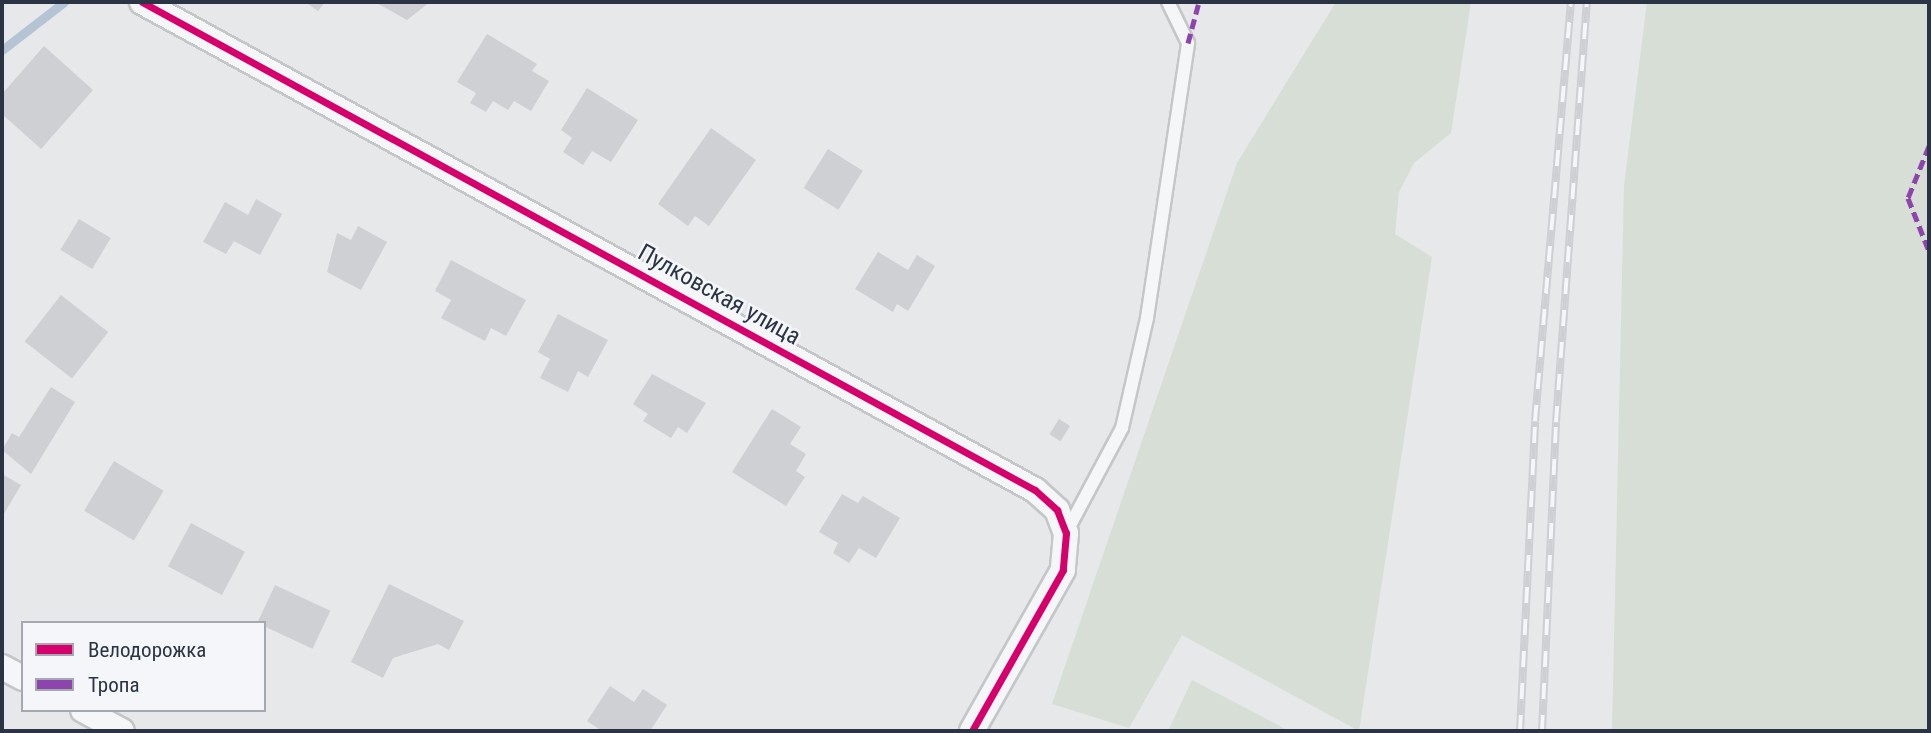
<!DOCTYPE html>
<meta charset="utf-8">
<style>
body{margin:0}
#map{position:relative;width:1931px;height:733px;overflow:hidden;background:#e6e8ea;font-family:"Roboto Condensed",sans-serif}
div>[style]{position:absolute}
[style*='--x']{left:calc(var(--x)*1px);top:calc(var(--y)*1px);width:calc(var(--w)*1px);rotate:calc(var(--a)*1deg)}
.green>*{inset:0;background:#d6ded6}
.stream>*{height:9px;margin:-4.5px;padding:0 4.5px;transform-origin:4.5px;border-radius:4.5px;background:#b4c4d5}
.building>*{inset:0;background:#ced0d3;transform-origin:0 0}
.roads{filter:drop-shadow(2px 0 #c4c6c8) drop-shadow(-2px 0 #c4c6c8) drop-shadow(0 2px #c4c6c8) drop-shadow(0 -2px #c4c6c8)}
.lane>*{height:12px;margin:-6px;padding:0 6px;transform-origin:6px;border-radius:6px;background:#f5f6f7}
.street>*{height:24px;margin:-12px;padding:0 12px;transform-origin:12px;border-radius:12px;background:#f5f6f7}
.rail>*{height:8px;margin-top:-4px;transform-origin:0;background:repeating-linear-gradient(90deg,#f4f6f9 0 16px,#cecfd2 0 32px);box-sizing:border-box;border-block:2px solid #cecfd2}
.quiet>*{height:5px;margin-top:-2.5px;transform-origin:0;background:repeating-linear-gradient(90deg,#8e44ad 0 10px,transparent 0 15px)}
.cycleway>*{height:7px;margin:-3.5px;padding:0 3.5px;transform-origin:3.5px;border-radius:3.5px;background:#d6006c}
span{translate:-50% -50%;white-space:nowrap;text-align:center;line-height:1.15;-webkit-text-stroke:5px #f4f6f9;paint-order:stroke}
.street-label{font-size:24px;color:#2b3445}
.frame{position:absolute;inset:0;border:4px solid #2b3445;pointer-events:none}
.legend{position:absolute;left:21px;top:621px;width:245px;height:91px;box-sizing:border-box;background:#f4f6f9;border:2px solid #a4a8b1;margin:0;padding:9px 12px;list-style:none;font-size:21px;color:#2b3445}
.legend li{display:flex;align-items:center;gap:14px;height:35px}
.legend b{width:35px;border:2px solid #a4a8b1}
</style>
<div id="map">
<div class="green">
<div style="clip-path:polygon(1336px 2px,1471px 2px,1451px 133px,1414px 163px,1399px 192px,1395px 234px,1432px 257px,1359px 731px,1182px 635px,1129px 728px,1052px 704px,1237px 163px)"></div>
<div style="clip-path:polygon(1647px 2px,1929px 2px,1929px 731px,1612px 731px,1624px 186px)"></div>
<div style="clip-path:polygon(1192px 680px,1280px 726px,1287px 731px,1168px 731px)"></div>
</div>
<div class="stream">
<div style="--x:2;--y:50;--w:78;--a:-37.7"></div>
</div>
<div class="building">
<div style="clip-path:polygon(305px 2px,325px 2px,318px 11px)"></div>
<div style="clip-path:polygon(375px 2px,430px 2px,407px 20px)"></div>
<div style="clip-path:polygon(487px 34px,537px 64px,532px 71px,549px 81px,531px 111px,514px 101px,508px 110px,493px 101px,486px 112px,470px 103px,476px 93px,457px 82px)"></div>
<div style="clip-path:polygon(44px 46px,93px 90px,41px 149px,2px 114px,2px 94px)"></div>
<div style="clip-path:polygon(587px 88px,638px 120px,611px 162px,592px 151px,583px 165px,563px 152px,572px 138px,561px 130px)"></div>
<div style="clip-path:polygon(711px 128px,756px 160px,709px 226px,695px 216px,688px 226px,658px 204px)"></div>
<div style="left:828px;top:149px;width:41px;height:46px;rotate:32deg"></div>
<div style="clip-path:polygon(256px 199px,282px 214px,260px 255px,234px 241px,226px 254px,203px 242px,225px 202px,248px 215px)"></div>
<div style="left:79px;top:219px;width:37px;height:36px;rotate:31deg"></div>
<div style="clip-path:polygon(358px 226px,387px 242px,361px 290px,327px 272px,337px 233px,351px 240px)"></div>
<div style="clip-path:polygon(878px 252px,908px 270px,917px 255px,935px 266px,908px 311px,897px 304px,893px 312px,855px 289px)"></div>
<div style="clip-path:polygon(451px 260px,526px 300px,506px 336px,491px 328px,485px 341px,441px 318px,451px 300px,435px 291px)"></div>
<div style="left:61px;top:295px;width:60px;height:59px;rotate:38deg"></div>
<div style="clip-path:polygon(558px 314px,608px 340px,588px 377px,578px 371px,568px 392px,540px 378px,550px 359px,538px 352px)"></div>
<div style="clip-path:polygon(652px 374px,706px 403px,687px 433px,678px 427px,671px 438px,643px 421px,648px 414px,633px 404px)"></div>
<div style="clip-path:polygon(51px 387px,75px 402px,31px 474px,2px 450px,12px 433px,19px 437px)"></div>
<div style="clip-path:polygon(772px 409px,801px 427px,790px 444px,806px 454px,796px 471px,805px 477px,786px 506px,732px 472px)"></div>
<div style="left:1059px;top:419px;width:13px;height:18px;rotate:32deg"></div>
<div style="left:114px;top:461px;width:58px;height:58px;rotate:31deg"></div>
<div style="clip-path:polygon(2px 474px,21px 485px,2px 517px)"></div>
<div style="clip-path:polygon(842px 494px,858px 503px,863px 496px,900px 518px,876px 558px,859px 548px,849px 563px,833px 553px,838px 543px,819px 532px)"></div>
<div style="left:191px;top:523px;width:61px;height:49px;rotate:28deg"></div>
<div style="clip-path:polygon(389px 584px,464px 621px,449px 650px,438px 644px,393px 658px,383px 678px,351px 662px)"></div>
<div style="left:275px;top:585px;width:61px;height:42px;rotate:25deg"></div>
<div style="clip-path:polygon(610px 686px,634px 702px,643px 689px,667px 705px,650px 731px,602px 731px,587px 721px)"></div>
</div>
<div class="roads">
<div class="lane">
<div style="--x:1066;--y:533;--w:119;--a:-61.9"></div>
<div style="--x:1122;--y:428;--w:113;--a:-77.2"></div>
<div style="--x:1147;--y:318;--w:278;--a:-81.5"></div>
<div style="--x:1188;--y:43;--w:46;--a:-116"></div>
</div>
<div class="street">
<div style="--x:142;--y:2;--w:1018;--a:28.66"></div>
<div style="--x:1035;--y:490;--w:30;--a:42"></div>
<div style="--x:1057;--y:510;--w:25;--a:69"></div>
<div style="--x:1066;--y:533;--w:37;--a:95"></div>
<div style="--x:1063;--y:570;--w:185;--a:119.5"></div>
<div style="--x:2;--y:667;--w:24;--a:28"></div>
<div style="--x:83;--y:710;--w:44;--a:28.3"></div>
</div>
</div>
<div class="rail">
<div style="--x:1520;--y:731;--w:310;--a:-87.2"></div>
<div style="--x:1535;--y:421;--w:421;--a:-85.1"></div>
<div style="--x:1542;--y:731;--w:309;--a:-87.4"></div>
<div style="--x:1556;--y:422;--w:421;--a:-85.8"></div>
</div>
<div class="quiet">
<div style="--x:1188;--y:43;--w:42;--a:-75"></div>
<div style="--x:1929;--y:146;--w:56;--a:112"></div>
<div style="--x:1908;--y:198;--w:57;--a:68.4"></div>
</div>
<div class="cycleway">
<div style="--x:142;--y:2;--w:1018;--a:28.66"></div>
<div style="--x:1035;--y:490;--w:30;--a:42"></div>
<div style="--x:1057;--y:510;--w:25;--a:69"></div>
<div style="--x:1066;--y:533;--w:37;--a:95"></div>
<div style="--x:1063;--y:570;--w:185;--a:119.5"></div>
</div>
<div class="street-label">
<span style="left:719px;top:295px;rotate:29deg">Пулковская улица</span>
</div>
<div class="frame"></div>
<ul class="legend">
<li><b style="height:9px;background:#d6006c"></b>Велодорожка</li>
<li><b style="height:9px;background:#8e44ad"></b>Тропа</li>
</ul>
</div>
